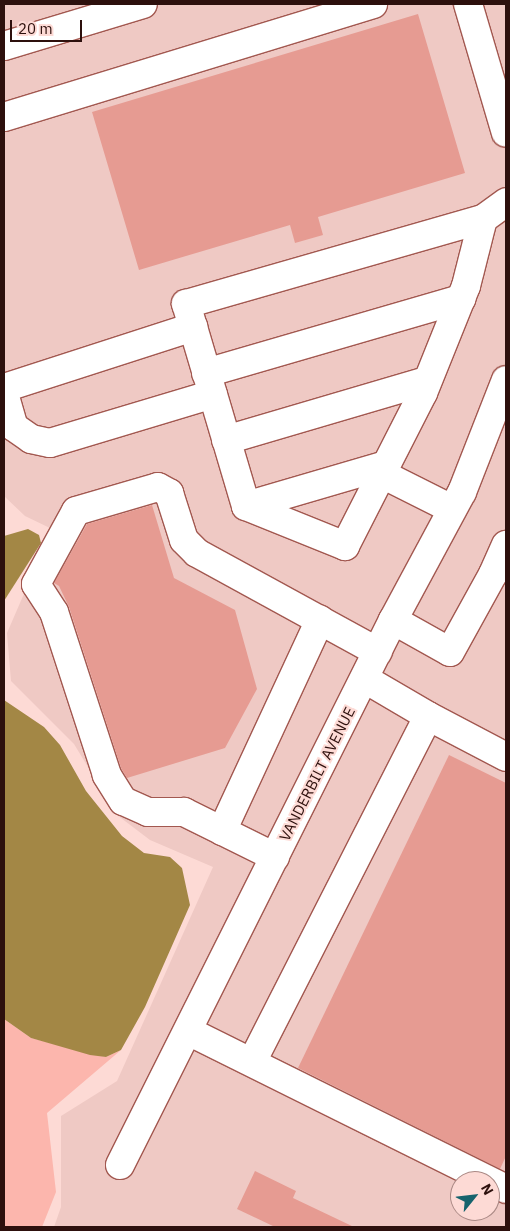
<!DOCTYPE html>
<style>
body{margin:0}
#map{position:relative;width:510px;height:1231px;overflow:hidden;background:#fddad5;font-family:"IBM Plex Sans",sans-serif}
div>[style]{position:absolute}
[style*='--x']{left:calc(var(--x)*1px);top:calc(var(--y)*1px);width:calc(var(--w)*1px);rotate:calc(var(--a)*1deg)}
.built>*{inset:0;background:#efc9c4}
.green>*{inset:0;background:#fcb6ad}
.water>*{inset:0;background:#a38745}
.building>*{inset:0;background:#e69b92}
.roads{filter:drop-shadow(1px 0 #a25850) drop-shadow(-1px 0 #a25850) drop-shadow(0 1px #a25850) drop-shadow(0 -1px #a25850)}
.minor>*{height:28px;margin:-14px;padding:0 14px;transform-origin:14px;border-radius:14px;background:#fff}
span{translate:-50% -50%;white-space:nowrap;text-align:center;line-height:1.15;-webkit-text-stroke:4px #fddad5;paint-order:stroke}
.street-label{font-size:15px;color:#2d100d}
.frame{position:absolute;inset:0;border:5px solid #2d100d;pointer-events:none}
.north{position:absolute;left:450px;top:1171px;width:50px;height:50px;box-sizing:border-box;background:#fddad5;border:1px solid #aa8985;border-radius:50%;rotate:61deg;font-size:14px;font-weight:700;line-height:20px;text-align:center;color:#2d100d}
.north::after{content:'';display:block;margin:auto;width:18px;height:22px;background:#16636d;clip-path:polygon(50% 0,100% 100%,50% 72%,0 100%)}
.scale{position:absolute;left:10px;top:20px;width:72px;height:22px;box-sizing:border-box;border:2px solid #2d100d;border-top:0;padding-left:6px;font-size:15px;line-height:18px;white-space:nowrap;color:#2d100d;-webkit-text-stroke:4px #fddad5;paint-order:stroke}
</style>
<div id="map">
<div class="built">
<div style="clip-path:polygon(evenodd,4px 4px,506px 4px,506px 1227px,54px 1227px,61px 1207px,61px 1116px,117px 1081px,213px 867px,150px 840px,117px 815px,74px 744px,11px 681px,7px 633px,52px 529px,25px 516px,4px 496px,4px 4px,460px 1181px,490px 1181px,490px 1211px,460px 1211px,460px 1181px)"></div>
</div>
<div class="green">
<div style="clip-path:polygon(4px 1019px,31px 1038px,106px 1057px,121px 1050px,47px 1113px,56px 1192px,42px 1227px,4px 1227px)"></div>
</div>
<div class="water">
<div style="clip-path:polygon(28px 529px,39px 535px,41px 543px,4px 601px,4px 536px)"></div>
<div style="clip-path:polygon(4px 700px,44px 727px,60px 745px,86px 791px,122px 836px,144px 853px,170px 857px,182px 868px,190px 905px,145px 1007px,121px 1050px,106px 1057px,90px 1055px,31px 1038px,4px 1019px)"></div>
</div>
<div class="building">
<div style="clip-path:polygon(418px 14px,465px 173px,318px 217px,323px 235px,295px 243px,290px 225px,139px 270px,92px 112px)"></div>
<div style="clip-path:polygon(152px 505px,174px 578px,235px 610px,257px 689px,225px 748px,127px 778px,121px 768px,69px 607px,59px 586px,54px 583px,87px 524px)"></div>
<div style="clip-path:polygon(449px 755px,506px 783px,506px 1156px,500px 1169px,298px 1068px)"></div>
<div style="clip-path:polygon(255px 1171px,296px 1191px,293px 1198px,354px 1227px,275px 1227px,237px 1209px)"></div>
</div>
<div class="roads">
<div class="minor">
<div style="--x:468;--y:4;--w:134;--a:73.6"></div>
<div style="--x:4;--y:46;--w:145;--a:-16.8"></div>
<div style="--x:4;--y:117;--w:386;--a:-17"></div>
<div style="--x:206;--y:373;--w:266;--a:-16.2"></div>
<div style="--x:4;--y:388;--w:199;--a:-17.9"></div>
<div style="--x:4;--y:393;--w:35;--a:74"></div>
<div style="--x:14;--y:427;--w:21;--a:35"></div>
<div style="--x:31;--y:439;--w:19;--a:12"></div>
<div style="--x:50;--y:443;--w:170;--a:-16.7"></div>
<div style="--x:226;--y:440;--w:209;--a:-16.4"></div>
<div style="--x:382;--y:474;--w:78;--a:26.6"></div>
<div style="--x:246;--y:506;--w:211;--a:-106.5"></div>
<div style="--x:186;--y:304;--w:309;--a:-16"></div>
<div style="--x:246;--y:506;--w:107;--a:22"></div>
<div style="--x:345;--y:546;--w:172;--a:-63"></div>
<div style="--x:423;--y:393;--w:115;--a:-68.1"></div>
<div style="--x:466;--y:286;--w:69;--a:-75.8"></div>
<div style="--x:483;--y:219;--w:29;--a:-36"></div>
<div style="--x:246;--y:506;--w:146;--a:-16.3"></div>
<div style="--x:393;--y:620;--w:65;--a:29.3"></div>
<div style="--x:450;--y:652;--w:89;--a:-61.1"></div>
<div style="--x:493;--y:574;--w:32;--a:-66"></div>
<div style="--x:365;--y:679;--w:73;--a:30.4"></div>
<div style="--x:428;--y:716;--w:88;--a:27.7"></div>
<div style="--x:222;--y:831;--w:233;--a:-65.1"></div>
<div style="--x:275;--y:857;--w:102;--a:-153.7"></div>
<div style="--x:184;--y:812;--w:36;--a:180"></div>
<div style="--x:148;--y:812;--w:27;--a:-156"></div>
<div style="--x:123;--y:801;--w:31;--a:-122"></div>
<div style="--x:107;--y:775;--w:171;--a:-108"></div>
<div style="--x:54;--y:612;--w:33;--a:-123"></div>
<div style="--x:36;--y:584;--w:83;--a:-61.3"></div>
<div style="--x:76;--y:511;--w:85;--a:-16.3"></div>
<div style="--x:158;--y:487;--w:13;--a:29"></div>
<div style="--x:169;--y:493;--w:49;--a:72.3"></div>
<div style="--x:184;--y:540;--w:18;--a:45"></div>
<div style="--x:197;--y:553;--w:206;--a:28.7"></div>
<div style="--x:188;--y:1031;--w:355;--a:26.4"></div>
<div style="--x:252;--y:1062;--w:388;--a:-63"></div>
<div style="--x:120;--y:1165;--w:610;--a:-63.39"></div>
<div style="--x:393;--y:620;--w:145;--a:-61.7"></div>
<div style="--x:462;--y:492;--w:120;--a:-68.6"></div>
</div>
</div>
<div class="street-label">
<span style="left:317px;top:774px;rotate:-63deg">VANDERBILT AVENUE</span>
</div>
<div class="frame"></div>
<div class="north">N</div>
<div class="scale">20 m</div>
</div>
